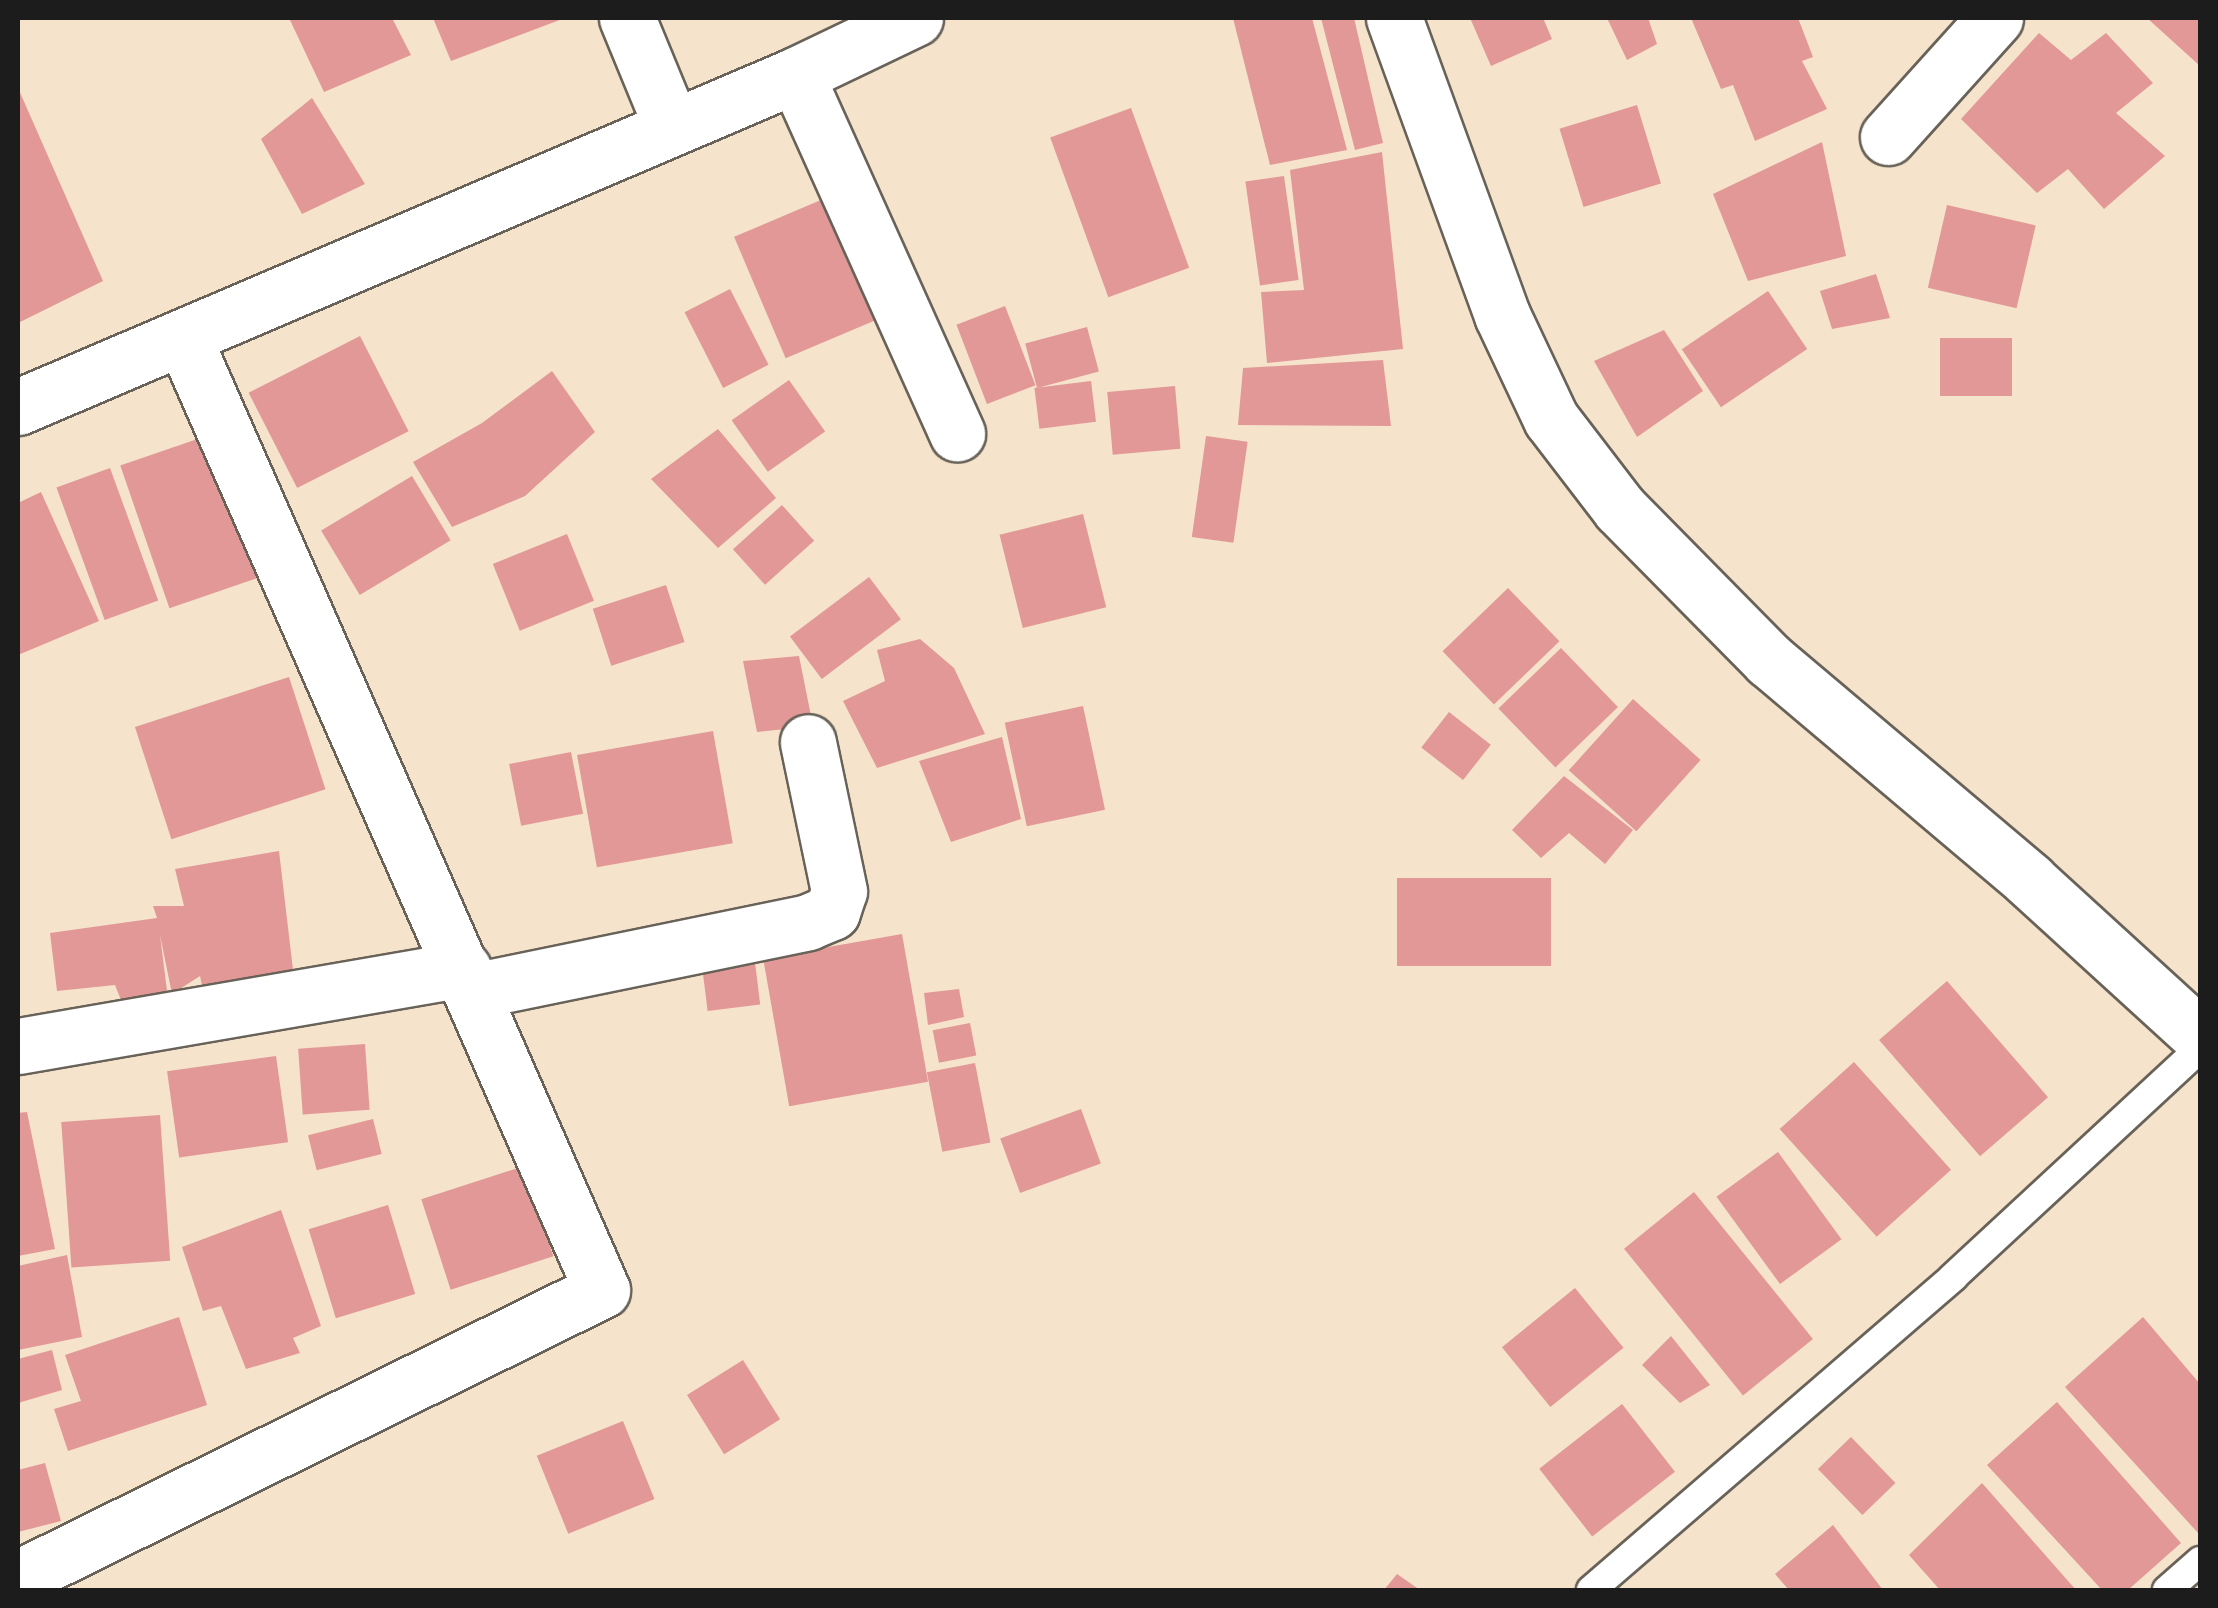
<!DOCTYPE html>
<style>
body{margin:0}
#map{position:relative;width:2218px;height:1608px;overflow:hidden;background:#f5e3cb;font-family:"Shantell Sans",sans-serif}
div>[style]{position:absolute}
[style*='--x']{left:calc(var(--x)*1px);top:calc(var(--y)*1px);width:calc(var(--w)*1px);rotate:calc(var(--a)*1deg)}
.building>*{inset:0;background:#e29897;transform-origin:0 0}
.roads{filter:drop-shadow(2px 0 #686259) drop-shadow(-2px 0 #686259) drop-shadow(0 2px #686259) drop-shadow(0 -2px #686259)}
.service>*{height:28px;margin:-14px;padding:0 14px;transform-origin:14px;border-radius:14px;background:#fff}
.minor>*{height:55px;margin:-27.5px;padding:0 27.5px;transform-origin:27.5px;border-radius:27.5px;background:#fff}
.tertiary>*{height:55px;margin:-27.5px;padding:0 27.5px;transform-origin:27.5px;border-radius:27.5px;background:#fff}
span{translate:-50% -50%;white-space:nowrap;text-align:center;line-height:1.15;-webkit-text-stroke:9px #fdfcf7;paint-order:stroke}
.frame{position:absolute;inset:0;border:20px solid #1c1c1c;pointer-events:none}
</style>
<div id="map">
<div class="building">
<div style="clip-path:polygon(289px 18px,392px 18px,411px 55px,324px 92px)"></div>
<div style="clip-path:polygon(433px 18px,565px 18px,451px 61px)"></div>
<div style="clip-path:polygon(1233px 18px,1312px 18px,1347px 150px,1270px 165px)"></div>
<div style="clip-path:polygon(1321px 18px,1354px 18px,1383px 143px,1355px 150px)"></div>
<div style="clip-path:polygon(1470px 18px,1543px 18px,1552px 39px,1491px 66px)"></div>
<div style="clip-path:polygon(1607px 18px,1648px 18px,1657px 44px,1627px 60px)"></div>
<div style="clip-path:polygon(1691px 18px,1798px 18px,1813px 57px,1802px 61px,1827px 109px,1755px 141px,1733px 85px,1721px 89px)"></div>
<div style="clip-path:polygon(2147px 18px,2200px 18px,2200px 66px)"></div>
<div style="clip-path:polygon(2039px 33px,2071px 60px,2106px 33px,2153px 83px,2116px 113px,2165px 156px,2104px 209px,2068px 169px,2037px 193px,1961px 119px)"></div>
<div style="clip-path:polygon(18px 88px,103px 281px,18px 323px)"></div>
<div style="clip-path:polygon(312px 98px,365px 184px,302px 214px,261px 139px)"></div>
<div style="left:1637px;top:105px;width:82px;height:81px;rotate:73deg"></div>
<div style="left:1131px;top:108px;width:170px;height:86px;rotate:70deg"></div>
<div style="clip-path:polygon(1822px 142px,1846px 256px,1748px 281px,1713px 194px)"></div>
<div style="clip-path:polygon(1382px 152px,1403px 349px,1267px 363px,1261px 292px,1304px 290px,1290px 170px)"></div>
<div style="left:1284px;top:176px;width:105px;height:39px;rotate:82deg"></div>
<div style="left:828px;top:197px;width:132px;height:102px;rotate:67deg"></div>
<div style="left:1947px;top:205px;width:91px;height:85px;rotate:13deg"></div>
<div style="clip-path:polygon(1876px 274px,1890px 318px,1832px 329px,1820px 291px)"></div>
<div style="left:730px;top:289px;width:85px;height:51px;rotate:63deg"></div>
<div style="left:1768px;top:291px;width:70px;height:104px;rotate:56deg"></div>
<div style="left:1005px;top:306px;width:85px;height:52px;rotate:69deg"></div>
<div style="left:1087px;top:327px;width:46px;height:64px;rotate:75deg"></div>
<div style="clip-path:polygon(1664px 330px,1703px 391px,1637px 437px,1594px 361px)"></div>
<div style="left:360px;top:336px;width:107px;height:125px;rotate:63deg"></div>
<div style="left:1940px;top:338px;width:72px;height:58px"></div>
<div style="clip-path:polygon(1383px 360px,1391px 426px,1238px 425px,1243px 368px)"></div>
<div style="clip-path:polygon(552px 371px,595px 432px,525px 496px,452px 527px,413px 462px,482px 423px)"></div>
<div style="left:789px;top:380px;width:63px;height:70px;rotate:55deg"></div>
<div style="left:1091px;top:381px;width:41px;height:57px;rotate:83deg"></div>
<div style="left:1175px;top:386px;width:63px;height:68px;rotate:85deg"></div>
<div style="clip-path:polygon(718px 429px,776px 498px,718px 548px,651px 479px)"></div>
<div style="left:212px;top:434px;width:151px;height:97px;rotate:71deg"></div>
<div style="left:1206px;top:436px;width:42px;height:102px;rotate:8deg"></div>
<div style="left:110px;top:468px;width:141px;height:57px;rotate:70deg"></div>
<div style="left:412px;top:476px;width:75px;height:106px;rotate:59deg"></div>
<div style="clip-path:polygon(41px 492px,99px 621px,18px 655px,18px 503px)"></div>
<div style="left:782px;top:505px;width:48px;height:66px;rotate:48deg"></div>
<div style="left:1083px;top:514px;width:96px;height:86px;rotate:76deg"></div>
<div style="left:567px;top:534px;width:72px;height:80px;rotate:68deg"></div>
<div style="left:869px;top:577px;width:53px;height:99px;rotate:53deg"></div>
<div style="left:666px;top:585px;width:60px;height:77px;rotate:72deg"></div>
<div style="left:1508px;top:588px;width:74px;height:91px;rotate:46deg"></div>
<div style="clip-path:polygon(920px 639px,954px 668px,985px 734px,877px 768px,843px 701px,885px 681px,877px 650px)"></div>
<div style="left:1561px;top:648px;width:82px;height:87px;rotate:46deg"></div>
<div style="clip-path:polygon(799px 656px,813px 726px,757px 732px,743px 661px)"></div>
<div style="left:289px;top:677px;width:118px;height:162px;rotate:72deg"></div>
<div style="left:1633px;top:699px;width:91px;height:96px;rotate:42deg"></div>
<div style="left:1083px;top:706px;width:106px;height:80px;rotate:78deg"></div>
<div style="left:1449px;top:712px;width:53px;height:45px;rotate:38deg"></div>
<div style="left:713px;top:731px;width:114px;height:138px;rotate:80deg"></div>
<div style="clip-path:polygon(1002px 737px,1021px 819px,951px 842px,919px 761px)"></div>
<div style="left:571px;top:752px;width:63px;height:63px;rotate:79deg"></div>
<div style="clip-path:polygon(1564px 776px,1633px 830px,1605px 864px,1569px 833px,1541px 858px,1512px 830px)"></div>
<div style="clip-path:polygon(279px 851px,293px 970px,203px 990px,200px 976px,172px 994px,160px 935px,168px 999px,123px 1005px,115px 985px,57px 991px,50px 933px,157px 918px,153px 906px,184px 906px,175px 869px)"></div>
<div style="left:1551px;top:878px;width:88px;height:154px;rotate:90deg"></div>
<div style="left:902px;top:934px;width:150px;height:141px;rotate:80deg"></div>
<div style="left:753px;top:946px;width:59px;height:53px;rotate:83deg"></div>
<div style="left:1947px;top:981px;width:154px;height:90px;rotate:49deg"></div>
<div style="clip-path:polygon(959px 989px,964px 1017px,928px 1025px,924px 993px)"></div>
<div style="left:970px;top:1023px;width:33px;height:38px;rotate:79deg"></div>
<div style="left:365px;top:1044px;width:66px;height:67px;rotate:86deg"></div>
<div style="left:276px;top:1056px;width:87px;height:110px;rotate:82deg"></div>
<div style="left:1854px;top:1062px;width:145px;height:100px;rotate:48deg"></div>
<div style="left:975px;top:1063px;width:81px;height:49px;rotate:79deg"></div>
<div style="left:1081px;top:1109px;width:58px;height:86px;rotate:70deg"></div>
<div style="clip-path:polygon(27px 1112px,55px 1249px,18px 1256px,18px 1113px)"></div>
<div style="left:160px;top:1115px;width:146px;height:99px;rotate:86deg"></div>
<div style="left:373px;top:1119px;width:36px;height:67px;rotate:76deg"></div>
<div style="left:1778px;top:1152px;width:108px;height:76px;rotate:54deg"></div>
<div style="left:524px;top:1166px;width:95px;height:108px;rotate:72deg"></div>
<div style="left:1694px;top:1192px;width:189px;height:90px;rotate:51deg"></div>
<div style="left:388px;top:1205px;width:93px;height:83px;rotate:73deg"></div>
<div style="clip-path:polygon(281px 1210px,321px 1326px,293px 1338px,300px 1353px,246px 1369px,221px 1306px,203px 1311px,182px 1247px)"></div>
<div style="clip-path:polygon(67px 1255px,82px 1337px,18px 1350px,18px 1266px)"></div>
<div style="left:1575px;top:1288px;width:77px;height:94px;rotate:51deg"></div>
<div style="clip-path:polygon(179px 1317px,207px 1405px,68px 1451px,54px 1409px,81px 1401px,65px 1355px)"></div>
<div style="clip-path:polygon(2143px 1317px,2200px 1384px,2199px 1534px,2065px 1387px)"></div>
<div style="clip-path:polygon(1671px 1336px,1710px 1385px,1680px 1403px,1642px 1365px)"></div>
<div style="clip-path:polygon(52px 1350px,62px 1390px,18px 1403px,18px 1359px)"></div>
<div style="left:743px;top:1360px;width:70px;height:66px;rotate:58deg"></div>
<div style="clip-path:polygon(2057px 1402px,2181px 1543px,2128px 1590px,2102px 1590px,1987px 1465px)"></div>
<div style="left:1622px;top:1404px;width:86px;height:105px;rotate:52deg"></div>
<div style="left:623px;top:1421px;width:84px;height:93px;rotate:68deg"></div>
<div style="left:1851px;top:1437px;width:64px;height:46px;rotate:46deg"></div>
<div style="clip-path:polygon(45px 1463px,61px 1521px,18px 1532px,18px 1470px)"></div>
<div style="clip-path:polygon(1982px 1483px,2076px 1590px,1940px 1590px,1909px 1555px)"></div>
<div style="clip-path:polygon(1833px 1525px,1883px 1590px,1789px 1590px,1775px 1574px)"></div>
<div style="clip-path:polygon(1397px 1574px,1420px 1590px,1384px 1590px)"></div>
</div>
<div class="roads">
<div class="service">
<div style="--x:1591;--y:1590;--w:479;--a:-40.8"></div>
<div style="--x:1953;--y:1277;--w:337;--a:-42.8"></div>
<div style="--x:2167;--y:1590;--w:44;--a:-41.3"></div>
</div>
<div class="minor">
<div style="--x:627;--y:18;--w:116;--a:67.6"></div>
<div style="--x:1394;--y:18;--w:316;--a:70"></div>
<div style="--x:1502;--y:315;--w:115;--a:64.8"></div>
<div style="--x:1551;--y:419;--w:113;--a:52.5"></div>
<div style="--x:1620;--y:509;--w:212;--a:45.4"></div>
<div style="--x:1769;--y:660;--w:341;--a:40.2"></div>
<div style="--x:2029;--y:880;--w:231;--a:42.4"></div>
<div style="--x:796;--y:75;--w:393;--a:65.8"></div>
<div style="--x:1888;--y:137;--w:160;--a:-48"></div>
<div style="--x:473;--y:991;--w:342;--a:-11.6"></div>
<div style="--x:808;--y:922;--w:26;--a:-23"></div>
<div style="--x:832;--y:912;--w:22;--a:-72"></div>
<div style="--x:839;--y:891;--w:152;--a:-101.8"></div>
<div style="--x:18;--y:1046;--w:452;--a:-9.8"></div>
<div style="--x:18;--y:1578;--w:651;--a:-26.25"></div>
<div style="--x:602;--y:1290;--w:1039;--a:-113.73"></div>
</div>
<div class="tertiary">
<div style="--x:18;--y:407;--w:846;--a:-23.11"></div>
<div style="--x:796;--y:75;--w:132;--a:-25.6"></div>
</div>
</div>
<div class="frame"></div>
</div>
